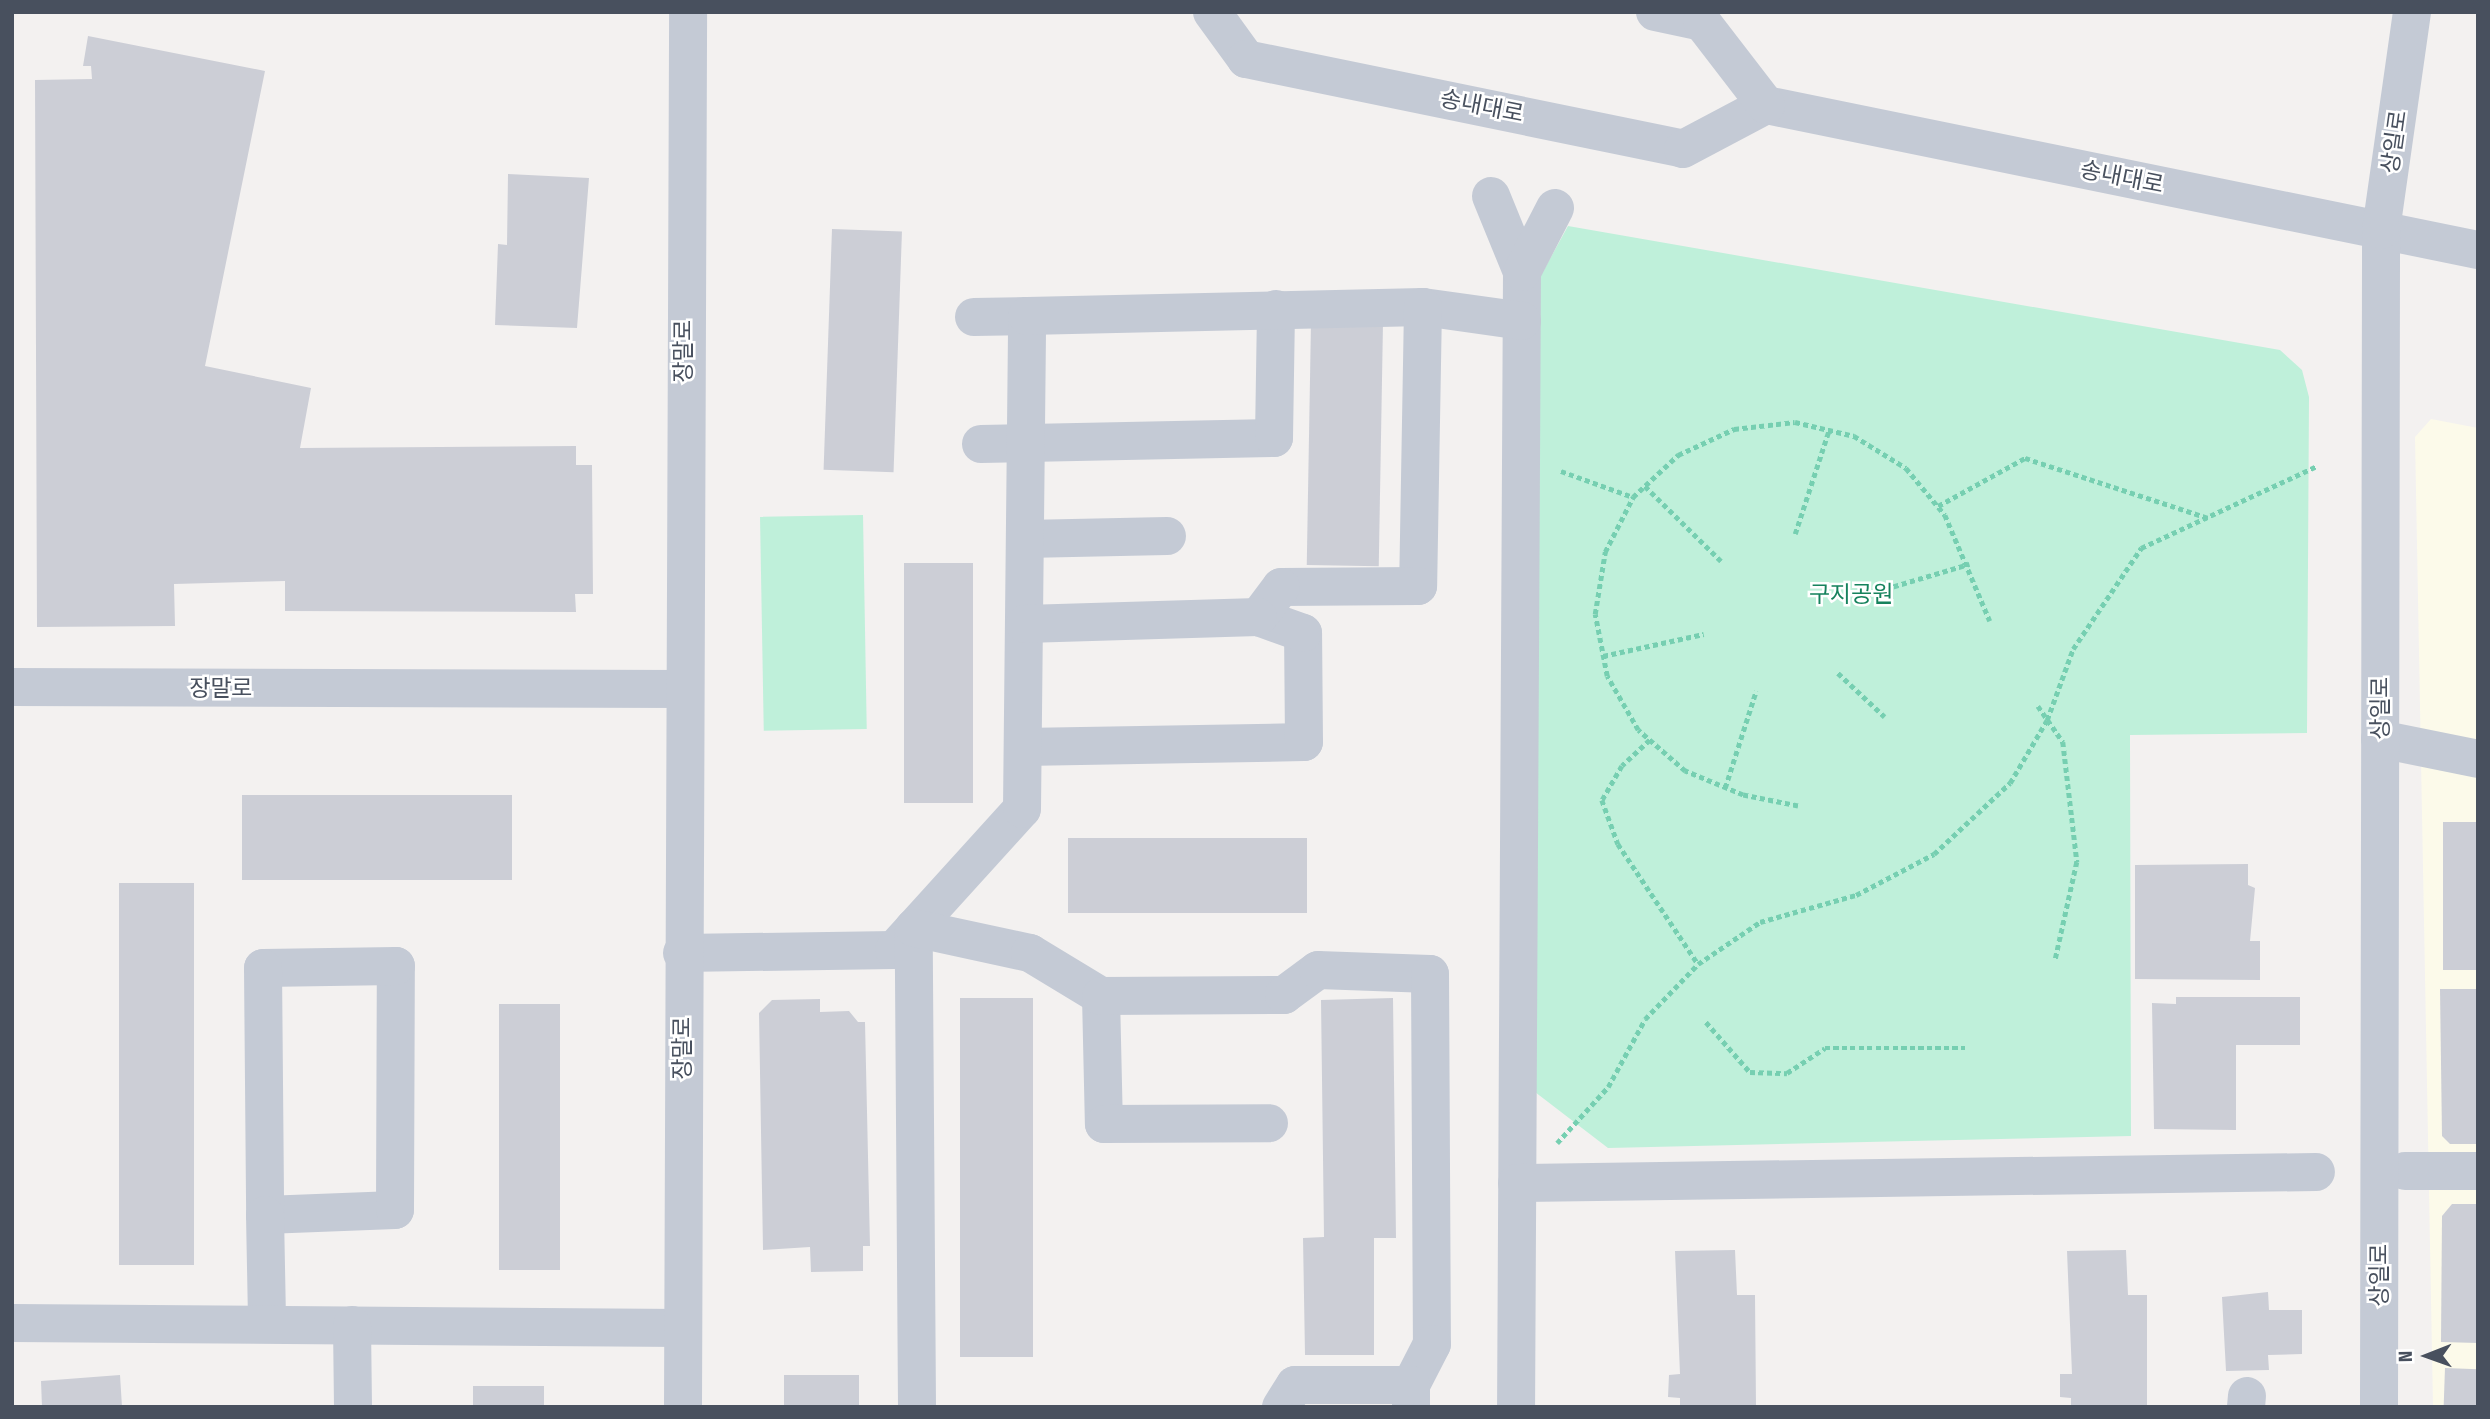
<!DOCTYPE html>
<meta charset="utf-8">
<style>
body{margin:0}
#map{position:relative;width:2490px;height:1419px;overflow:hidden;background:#f3f1f0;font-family:"Fira Sans Condensed","Noto Sans KR",sans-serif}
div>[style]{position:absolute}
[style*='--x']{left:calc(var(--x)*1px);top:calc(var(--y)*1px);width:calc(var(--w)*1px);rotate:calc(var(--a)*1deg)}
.commercial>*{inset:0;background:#fcfaea}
.green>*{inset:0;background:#bff0da;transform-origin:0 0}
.building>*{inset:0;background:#ccced6;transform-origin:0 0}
.path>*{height:4.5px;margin-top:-2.25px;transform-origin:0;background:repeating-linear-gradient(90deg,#76cfb1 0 5px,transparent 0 8.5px)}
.minor>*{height:38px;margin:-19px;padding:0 19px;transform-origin:19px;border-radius:19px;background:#c4cad5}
span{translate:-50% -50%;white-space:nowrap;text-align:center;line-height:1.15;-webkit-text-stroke:5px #fff;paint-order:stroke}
.street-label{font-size:23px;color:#48505e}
.park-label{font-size:23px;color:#16825d}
.frame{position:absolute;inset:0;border:14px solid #48505e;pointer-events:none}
.north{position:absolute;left:2392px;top:1321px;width:70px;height:70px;-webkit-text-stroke:5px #fff;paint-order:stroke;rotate:269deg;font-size:19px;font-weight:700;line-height:28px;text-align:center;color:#48505e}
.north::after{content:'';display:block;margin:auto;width:24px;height:32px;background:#48505e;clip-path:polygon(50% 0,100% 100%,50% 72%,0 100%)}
</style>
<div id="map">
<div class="commercial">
<div style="clip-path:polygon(2431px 419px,2478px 428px,2478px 1407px,2433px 1407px,2415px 437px)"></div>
</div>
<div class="green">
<div style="clip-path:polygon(1568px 226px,2280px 350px,2302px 370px,2309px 397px,2307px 733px,2130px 735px,2131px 1136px,1608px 1148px,1535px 1092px,1540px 277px)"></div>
<div style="left:863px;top:515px;width:214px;height:103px;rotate:89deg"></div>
</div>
<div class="building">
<div style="clip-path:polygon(88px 36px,265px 71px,205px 366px,311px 388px,300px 448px,576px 446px,576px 465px,592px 465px,593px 594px,575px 594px,576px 612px,285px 611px,285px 581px,174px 584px,175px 626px,37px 627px,35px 80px,92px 79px,91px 66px,83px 66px)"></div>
<div style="clip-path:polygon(508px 174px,589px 178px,577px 328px,495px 325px,498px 244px,507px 245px)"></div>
<div style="left:832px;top:229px;width:70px;height:241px;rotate:2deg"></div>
<div style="left:1311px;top:322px;width:72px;height:243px;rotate:1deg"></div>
<div style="left:973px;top:563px;width:240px;height:69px;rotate:90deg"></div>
<div style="left:242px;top:795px;width:270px;height:85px"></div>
<div style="left:2443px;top:822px;width:35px;height:148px"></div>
<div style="left:1307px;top:838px;width:75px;height:239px;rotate:90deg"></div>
<div style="clip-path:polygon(2248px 864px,2248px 885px,2255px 888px,2250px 941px,2260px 941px,2260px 980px,2135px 979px,2135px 865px)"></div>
<div style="left:119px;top:883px;width:75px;height:382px"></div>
<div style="clip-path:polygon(2440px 989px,2478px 989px,2478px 1144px,2450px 1144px,2442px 1136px)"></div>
<div style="clip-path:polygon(2176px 997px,2300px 997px,2300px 1045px,2236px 1045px,2236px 1130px,2154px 1129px,2152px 1003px,2176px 1004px)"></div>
<div style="left:960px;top:998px;width:73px;height:359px"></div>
<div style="clip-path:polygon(1393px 998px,1396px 1238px,1374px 1238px,1374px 1355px,1305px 1355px,1303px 1238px,1324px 1237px,1321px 1000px)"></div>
<div style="clip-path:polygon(820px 999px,820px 1012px,849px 1011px,858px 1022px,865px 1022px,870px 1246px,863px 1246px,863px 1271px,811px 1272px,810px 1247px,763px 1250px,759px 1013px,772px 1000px)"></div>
<div style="left:560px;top:1004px;width:266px;height:61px;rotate:90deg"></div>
<div style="clip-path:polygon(2452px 1204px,2478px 1204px,2478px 1343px,2441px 1342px,2442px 1216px)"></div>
<div style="clip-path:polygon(1735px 1250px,1737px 1295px,1755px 1295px,1756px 1407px,1680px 1407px,1680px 1398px,1668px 1397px,1669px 1375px,1680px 1374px,1675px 1251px)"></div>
<div style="clip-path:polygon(2126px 1250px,2128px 1295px,2147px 1295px,2147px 1407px,2071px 1407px,2071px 1398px,2060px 1397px,2060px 1374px,2072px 1374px,2067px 1251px)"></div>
<div style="clip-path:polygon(2268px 1292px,2269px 1310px,2302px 1310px,2302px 1354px,2268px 1355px,2269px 1370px,2226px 1371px,2222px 1297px)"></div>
<div style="left:2445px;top:1368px;width:33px;height:39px;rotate:2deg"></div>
<div style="clip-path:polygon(120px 1375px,122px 1407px,42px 1407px,41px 1381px)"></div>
<div style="left:784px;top:1375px;width:75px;height:32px"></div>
<div style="left:544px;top:1386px;width:21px;height:71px;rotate:90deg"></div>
</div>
<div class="path">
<div style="--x:1561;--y:471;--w:77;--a:19.9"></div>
<div style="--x:1645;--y:486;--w:107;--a:44.6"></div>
<div style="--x:1938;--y:506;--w:99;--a:-28.9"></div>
<div style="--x:2025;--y:458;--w:194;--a:18.1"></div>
<div style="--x:1795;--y:534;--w:109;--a:-71.9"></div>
<div style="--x:1861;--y:596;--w:113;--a:-16.5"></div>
<div style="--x:1603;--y:656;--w:103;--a:-12.3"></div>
<div style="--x:1838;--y:673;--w:64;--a:43.1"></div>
<div style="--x:2038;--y:706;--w:44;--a:55.2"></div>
<div style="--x:2063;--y:742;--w:121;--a:83.3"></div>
<div style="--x:2077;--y:862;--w:101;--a:102.5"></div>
<div style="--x:1650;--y:740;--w:38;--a:137"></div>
<div style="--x:1622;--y:766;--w:39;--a:120"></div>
<div style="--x:1602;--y:800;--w:47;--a:70"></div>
<div style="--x:1618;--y:844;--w:144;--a:56.3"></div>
<div style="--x:1725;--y:788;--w:102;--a:-72.3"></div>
<div style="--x:1798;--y:806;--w:56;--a:-168.7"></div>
<div style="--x:1743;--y:795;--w:63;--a:-157.5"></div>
<div style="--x:1685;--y:771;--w:62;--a:-138.9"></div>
<div style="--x:1638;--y:730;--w:62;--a:-119.9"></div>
<div style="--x:1607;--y:676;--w:63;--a:-101"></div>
<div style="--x:1595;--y:614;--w:63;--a:-80.8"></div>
<div style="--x:1605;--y:552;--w:62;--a:-63"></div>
<div style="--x:1633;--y:497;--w:62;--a:-43"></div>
<div style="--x:1678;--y:455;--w:62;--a:-24.9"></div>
<div style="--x:1734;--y:429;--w:61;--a:-6.5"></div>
<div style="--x:1795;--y:422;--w:61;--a:13.3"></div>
<div style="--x:1854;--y:436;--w:61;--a:31.6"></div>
<div style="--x:1906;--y:468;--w:61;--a:50.3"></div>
<div style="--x:1945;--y:515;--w:115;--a:67"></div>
<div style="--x:1706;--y:1022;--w:67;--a:48.7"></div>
<div style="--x:1750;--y:1072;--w:37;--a:2"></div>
<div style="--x:1787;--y:1073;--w:45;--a:-33.3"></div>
<div style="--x:1825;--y:1048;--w:140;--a:0"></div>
<div style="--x:1557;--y:1143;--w:76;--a:-47.7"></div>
<div style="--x:1608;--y:1087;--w:77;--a:-61.4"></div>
<div style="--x:1645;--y:1019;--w:76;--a:-46.1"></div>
<div style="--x:1698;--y:964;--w:75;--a:-34.1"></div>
<div style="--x:1760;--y:922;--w:100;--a:-15.7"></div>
<div style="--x:1856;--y:895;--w:88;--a:-27.7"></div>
<div style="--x:1934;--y:854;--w:104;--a:-43.1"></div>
<div style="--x:2010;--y:783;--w:73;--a:-59.6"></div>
<div style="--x:2047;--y:720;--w:76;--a:-69.9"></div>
<div style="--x:2073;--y:649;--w:122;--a:-56"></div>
<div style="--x:2141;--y:548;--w:194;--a:-25"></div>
</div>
<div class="minor">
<div style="--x:1212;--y:12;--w:58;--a:54.1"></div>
<div style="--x:1246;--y:59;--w:446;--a:11.6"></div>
<div style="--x:1683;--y:149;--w:94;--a:-27.9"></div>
<div style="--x:1766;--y:105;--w:727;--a:11.51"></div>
<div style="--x:1655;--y:12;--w:48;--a:12"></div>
<div style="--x:1702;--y:22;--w:105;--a:52.4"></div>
<div style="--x:1491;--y:196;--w:82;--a:67.8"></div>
<div style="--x:1522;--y:272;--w:1135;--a:90.3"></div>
<div style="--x:1522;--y:272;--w:72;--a:-62.7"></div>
<div style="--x:1423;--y:307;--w:100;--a:8"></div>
<div style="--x:974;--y:317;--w:53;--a:-1.1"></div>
<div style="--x:981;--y:444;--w:293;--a:-1.2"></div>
<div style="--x:1274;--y:438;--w:129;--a:-89.1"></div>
<div style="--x:1025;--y:539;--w:142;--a:-1.2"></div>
<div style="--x:12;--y:687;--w:670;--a:0.17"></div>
<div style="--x:2380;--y:739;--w:100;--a:11.5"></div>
<div style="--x:1023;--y:747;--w:281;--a:-1"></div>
<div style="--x:1304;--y:742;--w:109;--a:-90.5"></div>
<div style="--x:1303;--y:633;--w:48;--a:-160.4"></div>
<div style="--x:682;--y:953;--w:212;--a:-0.8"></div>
<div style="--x:894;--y:950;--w:190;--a:-47.8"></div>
<div style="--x:1022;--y:809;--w:493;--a:-89.4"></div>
<div style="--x:1027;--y:316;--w:396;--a:-1.3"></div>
<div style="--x:1423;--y:307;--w:279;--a:91"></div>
<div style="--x:1418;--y:586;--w:137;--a:179.6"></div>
<div style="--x:1281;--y:587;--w:38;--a:127"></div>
<div style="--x:1258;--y:617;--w:233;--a:178.3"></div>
<div style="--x:1101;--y:996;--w:128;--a:88.7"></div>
<div style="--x:1104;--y:1124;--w:165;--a:-0.3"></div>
<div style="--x:2405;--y:1171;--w:73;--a:0"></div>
<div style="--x:1517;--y:1183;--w:799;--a:-0.79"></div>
<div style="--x:265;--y:1215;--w:130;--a:-2.2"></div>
<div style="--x:395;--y:1210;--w:244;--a:-89.8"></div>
<div style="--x:396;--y:966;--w:133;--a:179.1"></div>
<div style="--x:263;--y:968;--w:247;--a:89.5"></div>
<div style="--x:265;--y:1215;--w:108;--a:88.9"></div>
<div style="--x:12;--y:1323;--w:670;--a:0.43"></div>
<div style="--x:352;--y:1325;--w:82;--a:89.3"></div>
<div style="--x:683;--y:1407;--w:1395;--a:-89.79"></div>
<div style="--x:917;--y:1407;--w:479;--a:-90.4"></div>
<div style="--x:914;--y:928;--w:119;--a:12.2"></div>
<div style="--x:1030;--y:953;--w:83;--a:31.2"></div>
<div style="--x:1101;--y:996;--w:183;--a:-0.3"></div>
<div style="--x:1284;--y:995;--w:42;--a:-36.3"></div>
<div style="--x:1318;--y:970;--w:112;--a:2"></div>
<div style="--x:1430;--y:974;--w:370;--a:89.7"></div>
<div style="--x:1432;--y:1344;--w:46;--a:117.1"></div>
<div style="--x:1411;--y:1385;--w:22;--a:90"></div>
<div style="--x:1281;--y:1407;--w:26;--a:-58"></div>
<div style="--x:1295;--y:1385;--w:116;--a:0"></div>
<div style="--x:2246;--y:1407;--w:11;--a:-85"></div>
<div style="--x:2379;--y:1407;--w:1177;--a:-89.9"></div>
<div style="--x:2381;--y:230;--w:220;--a:-81.9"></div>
</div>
<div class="street-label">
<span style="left:1482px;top:106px;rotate:11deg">송내대로</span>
<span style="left:2394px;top:142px;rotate:-82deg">상일로</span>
<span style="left:2122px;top:177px;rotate:11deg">송내대로</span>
<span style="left:683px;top:351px;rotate:-90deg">장말로</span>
<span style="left:221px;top:688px">장말로</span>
<span style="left:2380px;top:708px;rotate:-90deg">상일로</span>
<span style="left:682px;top:1048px;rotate:-90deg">장말로</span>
<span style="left:2379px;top:1275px;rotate:-90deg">상일로</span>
</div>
<div class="park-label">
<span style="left:1851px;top:594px">구지공원</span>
</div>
<div class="frame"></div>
<div class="north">N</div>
</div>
